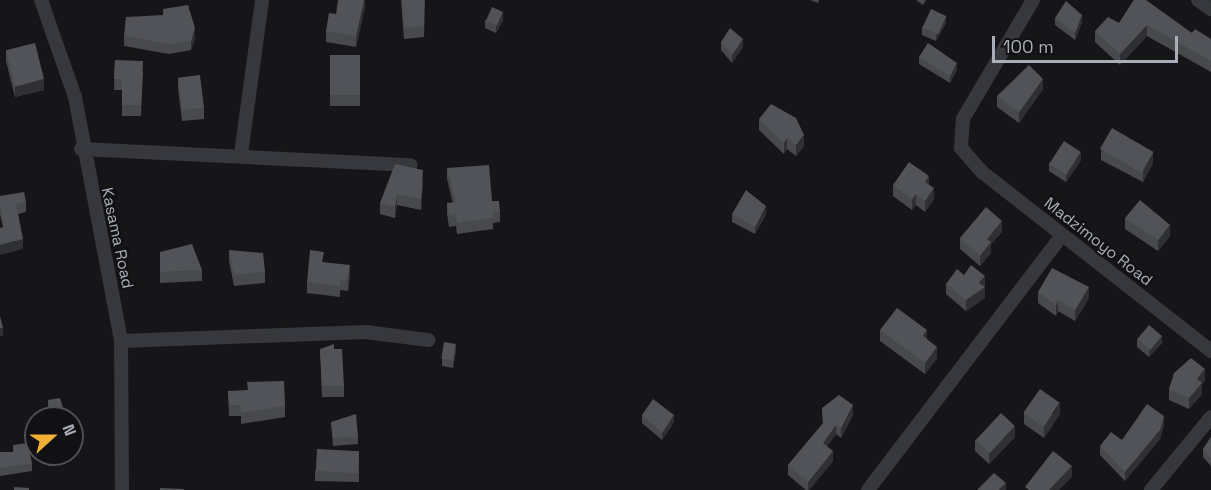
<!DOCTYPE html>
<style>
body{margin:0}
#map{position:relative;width:1211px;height:490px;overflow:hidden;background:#161618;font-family:"Space Grotesk",sans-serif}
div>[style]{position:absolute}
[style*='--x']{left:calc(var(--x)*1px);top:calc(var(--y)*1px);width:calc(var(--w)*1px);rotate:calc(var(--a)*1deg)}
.street>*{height:14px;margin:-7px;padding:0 7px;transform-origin:7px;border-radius:7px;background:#37383d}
.wall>*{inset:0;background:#47494d;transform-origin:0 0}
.shaded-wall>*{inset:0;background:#2f3033;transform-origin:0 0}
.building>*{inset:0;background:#525359;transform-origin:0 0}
span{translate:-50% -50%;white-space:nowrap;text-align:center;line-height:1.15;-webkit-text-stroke:4.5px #111113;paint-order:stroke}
.street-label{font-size:16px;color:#a8adb8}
.north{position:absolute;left:24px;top:406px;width:60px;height:60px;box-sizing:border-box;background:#111113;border:2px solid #4d4f55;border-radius:50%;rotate:69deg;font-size:16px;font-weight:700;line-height:24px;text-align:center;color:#a8adb8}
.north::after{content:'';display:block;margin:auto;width:21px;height:27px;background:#f2b134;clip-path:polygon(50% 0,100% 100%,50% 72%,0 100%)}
.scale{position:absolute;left:992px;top:36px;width:186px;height:27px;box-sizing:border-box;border:3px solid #a8adb8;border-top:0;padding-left:8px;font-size:18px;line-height:21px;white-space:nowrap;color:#a8adb8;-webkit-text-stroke:4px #111113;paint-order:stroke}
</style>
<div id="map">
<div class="street">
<div style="--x:41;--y:0;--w:103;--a:70.7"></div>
<div style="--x:75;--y:97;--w:248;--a:79.3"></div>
<div style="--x:121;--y:341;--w:149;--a:89.6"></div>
<div style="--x:1033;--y:0;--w:138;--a:120.5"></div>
<div style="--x:963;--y:119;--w:29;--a:94"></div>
<div style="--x:961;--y:148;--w:32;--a:49"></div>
<div style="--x:982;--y:172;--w:291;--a:38"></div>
<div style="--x:1198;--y:0;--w:16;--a:35"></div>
<div style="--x:81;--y:149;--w:330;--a:2.8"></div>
<div style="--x:241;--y:154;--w:155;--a:-82.2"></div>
<div style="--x:121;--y:341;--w:245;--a:-2.1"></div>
<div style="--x:366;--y:332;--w:63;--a:7.4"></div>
<div style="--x:868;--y:490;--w:320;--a:-52.7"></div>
<div style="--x:1151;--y:490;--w:94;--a:-50.6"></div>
</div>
<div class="wall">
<div style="clip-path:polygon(365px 0,365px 7px,356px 47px,326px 42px,326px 31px,336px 14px)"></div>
<div style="clip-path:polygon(401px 0,425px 0,424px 37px,404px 39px)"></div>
<div style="clip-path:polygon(810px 0,819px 0,818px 3px)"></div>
<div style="clip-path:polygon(916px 0,926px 0,923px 5px)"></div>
<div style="clip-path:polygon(1134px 0,1192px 33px,1211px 39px,1211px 72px,1147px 36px,1120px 65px,1095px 42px,1095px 31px,1119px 23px)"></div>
<div style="clip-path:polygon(163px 9px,195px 38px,191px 50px,169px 54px,124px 46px,124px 36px,163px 16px)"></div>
<div style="clip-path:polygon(1055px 18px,1082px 22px,1075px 40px,1055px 25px)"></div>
<div style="clip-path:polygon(485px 20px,503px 20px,496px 33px,485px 28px)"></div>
<div style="clip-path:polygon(946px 23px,936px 41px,922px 35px,922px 27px)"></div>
<div style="clip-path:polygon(721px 42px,743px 47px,732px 63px,721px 50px)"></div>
<div style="clip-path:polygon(6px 50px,44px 90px,15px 97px,6px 61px)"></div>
<div style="left:330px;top:55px;width:30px;height:51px"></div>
<div style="clip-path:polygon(919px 57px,957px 70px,950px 83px,919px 64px)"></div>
<div style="clip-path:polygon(115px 60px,143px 72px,141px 116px,122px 116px,122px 90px,114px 90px)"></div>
<div style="clip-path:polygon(178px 78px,204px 108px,204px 119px,182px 121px,178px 89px)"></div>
<div style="clip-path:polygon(1043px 89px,1019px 123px,997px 107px,997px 96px)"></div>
<div style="clip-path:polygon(759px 119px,804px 146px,796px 156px,787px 149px,784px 154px,759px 130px)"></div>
<div style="clip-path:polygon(1101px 149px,1153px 163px,1143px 182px,1101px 160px)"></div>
<div style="clip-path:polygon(1081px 160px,1066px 182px,1049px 171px,1049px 163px)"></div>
<div style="clip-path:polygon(447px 168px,492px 201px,500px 212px,500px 222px,493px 223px,493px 229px,457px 234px,456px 226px,449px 227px,447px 214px,447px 203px,453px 203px,447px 179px)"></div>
<div style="clip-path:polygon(423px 181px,421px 210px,397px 205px,395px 218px,380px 214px,380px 203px)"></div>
<div style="clip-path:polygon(893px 185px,934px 199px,925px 212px,916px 205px,912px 210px,893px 196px)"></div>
<div style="clip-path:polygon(0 196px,26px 202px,26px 212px,18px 214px,23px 249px,3px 227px,0 215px)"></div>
<div style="clip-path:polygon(732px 214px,766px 214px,755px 234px,732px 222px)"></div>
<div style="clip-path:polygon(1125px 218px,1170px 236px,1158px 251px,1125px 229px)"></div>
<div style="clip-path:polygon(1002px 232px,991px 244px,991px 253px,980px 266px,960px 249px,960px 238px)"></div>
<div style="clip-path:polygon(229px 250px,265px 272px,265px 283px,234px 286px,229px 261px)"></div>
<div style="clip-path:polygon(160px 252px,202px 270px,202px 281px,160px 283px)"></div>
<div style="clip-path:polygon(324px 262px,350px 276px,348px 291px,340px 290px,340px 297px,307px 293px,307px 282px)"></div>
<div style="clip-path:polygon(964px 275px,985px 298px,966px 311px,946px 294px,946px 284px)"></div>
<div style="clip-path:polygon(1038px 292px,1089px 298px,1075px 321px,1058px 311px,1056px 316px,1038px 303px)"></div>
<div style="clip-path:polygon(880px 330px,927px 340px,937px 358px,925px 374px,880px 341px)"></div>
<div style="clip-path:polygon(1137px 339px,1162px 343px,1149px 357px,1137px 347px)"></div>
<div style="clip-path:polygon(320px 349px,334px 349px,344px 386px,344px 397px,322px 397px)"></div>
<div style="clip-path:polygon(456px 351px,453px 368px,442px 366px,442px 359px)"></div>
<div style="clip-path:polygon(1205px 380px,1202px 384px,1202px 394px,1189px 409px,1169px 400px,1169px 389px)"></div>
<div style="clip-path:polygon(228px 391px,285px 406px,285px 417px,241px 424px,241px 416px,229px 416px)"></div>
<div style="clip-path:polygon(48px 400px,66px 418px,36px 418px,36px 434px,35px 416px,48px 409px)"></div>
<div style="clip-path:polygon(822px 408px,853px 415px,841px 438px,836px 434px,827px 446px,833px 461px,809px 490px,806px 490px,788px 475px,788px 465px,823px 424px)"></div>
<div style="clip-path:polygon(1024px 413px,1060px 414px,1044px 438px,1024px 424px)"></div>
<div style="clip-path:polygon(642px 415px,674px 422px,662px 440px,642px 423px)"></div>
<div style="clip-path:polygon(331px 422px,358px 437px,358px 444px,333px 446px)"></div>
<div style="clip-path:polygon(1164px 425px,1160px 439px,1125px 481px,1100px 455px,1100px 446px,1122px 440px)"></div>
<div style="clip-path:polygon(1015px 437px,989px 464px,975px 451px,975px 440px)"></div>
<div style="clip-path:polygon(1211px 437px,1211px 466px,1203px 457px,1203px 449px)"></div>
<div style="clip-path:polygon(13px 445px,32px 463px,32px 471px,0 476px,0 452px,13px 452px)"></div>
<div style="clip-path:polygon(359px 451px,359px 482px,315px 481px,315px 471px)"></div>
</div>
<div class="shaded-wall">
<div style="clip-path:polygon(364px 0,365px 0,365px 7px,356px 47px,356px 36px)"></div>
<div style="clip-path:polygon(503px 12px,503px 20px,496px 33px,496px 26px)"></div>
<div style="clip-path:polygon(1082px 15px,1082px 22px,1075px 40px,1075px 33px)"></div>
<div style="clip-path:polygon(946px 16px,946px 23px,936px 41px,936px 34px)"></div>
<div style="clip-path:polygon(1147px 25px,1147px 36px,1120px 65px,1120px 54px)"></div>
<div style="clip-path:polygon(195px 28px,195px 38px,191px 50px,191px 41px)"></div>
<div style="clip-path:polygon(743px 39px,743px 47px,732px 63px,732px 55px)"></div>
<div style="clip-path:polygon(957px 63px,957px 70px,950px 83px,950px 76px)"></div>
<div style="clip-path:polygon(44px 79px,44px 90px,15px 97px,15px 87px)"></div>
<div style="clip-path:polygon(1043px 79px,1043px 89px,1019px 123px,1019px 112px)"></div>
<div style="clip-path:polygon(804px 135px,804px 146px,796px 156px,796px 145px)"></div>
<div style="clip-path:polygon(787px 138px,787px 149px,784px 154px,784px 143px)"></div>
<div style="clip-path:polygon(1081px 152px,1081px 160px,1066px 182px,1066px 175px)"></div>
<div style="clip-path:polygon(1153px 152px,1153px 163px,1143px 182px,1143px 171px)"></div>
<div style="clip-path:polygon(423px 170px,423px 181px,421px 210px,421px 199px)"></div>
<div style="clip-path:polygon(929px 176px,929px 187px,925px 182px)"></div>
<div style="clip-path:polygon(934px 188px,934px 199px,925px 212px,925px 201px)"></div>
<div style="clip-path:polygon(397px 194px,397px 205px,395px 218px,395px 207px)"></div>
<div style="clip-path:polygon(916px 194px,916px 205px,912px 210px,912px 199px)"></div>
<div style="clip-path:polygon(766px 206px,766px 214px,755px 234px,755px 227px)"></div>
<div style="clip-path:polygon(1002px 221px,1002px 232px,991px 244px,991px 253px,980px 266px,980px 256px,987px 239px)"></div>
<div style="clip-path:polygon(1170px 225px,1170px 236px,1158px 251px,1158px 240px)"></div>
<div style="clip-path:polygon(23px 239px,23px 249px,0 255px,0 245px)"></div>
<div style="clip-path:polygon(350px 265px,350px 276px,348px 291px,348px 280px)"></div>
<div style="clip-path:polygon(985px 276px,985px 298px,966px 311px,966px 300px)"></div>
<div style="clip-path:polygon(1089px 287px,1089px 298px,1075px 321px,1075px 310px)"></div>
<div style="clip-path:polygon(1058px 300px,1058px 311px,1056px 316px,1056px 305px)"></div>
<div style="left:0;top:328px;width:3px;height:8px"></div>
<div style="clip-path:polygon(927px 330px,927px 341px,923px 336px)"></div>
<div style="clip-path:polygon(1162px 336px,1162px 343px,1149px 357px,1149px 350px)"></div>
<div style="clip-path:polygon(456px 344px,456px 351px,453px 368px,453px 361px)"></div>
<div style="clip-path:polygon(937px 347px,937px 358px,925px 374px,925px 363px)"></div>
<div style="clip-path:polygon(1205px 369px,1205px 380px,1202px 384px,1202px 394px,1189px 409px,1189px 398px,1197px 379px)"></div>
<div style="clip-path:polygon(1060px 403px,1060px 414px,1044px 438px,1044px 427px)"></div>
<div style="clip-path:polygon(853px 405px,853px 415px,841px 438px,841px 428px)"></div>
<div style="clip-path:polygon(674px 415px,674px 422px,662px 440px,662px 433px)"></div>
<div style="clip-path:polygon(1164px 416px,1164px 425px,1160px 439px,1125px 481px,1125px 472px)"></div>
<div style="clip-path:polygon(836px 425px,836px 434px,823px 452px,823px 443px)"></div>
<div style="clip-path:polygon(1015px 426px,1015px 437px,989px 464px,989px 453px)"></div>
<div style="clip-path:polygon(833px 451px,833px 461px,809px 490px,808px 490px,808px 482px)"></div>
<div style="clip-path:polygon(1072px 466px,1072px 477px,1059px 490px,1049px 490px)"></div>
<div style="clip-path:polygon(1006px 483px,1006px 490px,999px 490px)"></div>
</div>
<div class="building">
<div style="clip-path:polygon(338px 0,364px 0,356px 36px,326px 31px,329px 13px,336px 14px)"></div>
<div style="clip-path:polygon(402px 0,424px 0,424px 26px,404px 28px)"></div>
<div style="clip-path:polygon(1134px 0,1146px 0,1192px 33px,1195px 29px,1211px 39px,1211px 61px,1147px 25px,1120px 54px,1095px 31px,1108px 17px,1119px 23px)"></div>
<div style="clip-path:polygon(1066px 1px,1082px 15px,1075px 33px,1055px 18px)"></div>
<div style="clip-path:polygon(188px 5px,195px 28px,191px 41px,169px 44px,124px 36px,126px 17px,164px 15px,163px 9px)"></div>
<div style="left:492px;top:7px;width:12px;height:15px;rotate:24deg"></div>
<div style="left:931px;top:9px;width:17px;height:20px;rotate:25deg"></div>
<div style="clip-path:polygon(730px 28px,743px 39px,732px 55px,721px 42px)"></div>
<div style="left:35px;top:43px;width:37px;height:30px;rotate:76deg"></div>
<div style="clip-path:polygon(928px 43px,957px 63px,950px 76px,919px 57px)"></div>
<div style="left:330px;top:55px;width:30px;height:40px"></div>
<div style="clip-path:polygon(115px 60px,143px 61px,141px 105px,122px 105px,122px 79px,114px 79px)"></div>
<div style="clip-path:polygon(1029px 65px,1043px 79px,1019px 112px,997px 96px)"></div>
<div style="left:200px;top:75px;width:33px;height:22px;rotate:83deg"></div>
<div style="clip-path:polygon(771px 104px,796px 118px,804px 135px,796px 145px,787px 138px,784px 143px,759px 119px)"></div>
<div style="left:1112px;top:128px;width:48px;height:24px;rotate:30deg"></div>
<div style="left:1064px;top:141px;width:20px;height:27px;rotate:33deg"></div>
<div style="clip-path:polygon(909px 162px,929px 176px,925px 182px,934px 188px,925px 201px,916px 194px,912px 199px,893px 185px)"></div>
<div style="clip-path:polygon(395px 164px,423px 170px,421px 199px,397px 194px,395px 207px,380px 203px)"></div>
<div style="clip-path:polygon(489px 165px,492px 201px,499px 201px,500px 212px,493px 212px,493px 218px,457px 223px,456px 215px,449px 216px,447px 203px,456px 202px,447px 168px)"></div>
<div style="clip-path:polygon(746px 190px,766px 206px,755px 227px,732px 214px)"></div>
<div style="clip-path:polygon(24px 192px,26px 202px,16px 204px,23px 239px,0 245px,0 228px,4px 227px,0 205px,0 196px)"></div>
<div style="clip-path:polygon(1140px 200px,1170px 225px,1158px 240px,1125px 218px)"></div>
<div style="clip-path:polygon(986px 207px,1002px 221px,987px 239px,991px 242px,980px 256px,960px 238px)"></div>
<div style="clip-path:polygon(192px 244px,202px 270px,160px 272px,160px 252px)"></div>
<div style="clip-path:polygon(229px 250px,263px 253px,265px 272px,234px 275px)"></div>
<div style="clip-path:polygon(310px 250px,324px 252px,322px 262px,350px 265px,348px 280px,340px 279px,340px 286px,307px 282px)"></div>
<div style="clip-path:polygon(971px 265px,985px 276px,979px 283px,985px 287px,966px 300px,946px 284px,957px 269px,964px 275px)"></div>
<div style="clip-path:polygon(1052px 268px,1089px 287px,1075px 310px,1058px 300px,1056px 305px,1038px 292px)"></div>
<div style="clip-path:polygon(897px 308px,927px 330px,923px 336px,937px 347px,925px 363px,880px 330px)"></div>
<div style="clip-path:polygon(0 316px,3px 328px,0 328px)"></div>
<div style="left:1149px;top:325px;width:17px;height:18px;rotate:40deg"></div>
<div style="left:444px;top:342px;width:12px;height:17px;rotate:9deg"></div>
<div style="clip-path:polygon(334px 344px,334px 349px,342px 349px,344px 386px,322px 386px,320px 349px)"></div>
<div style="clip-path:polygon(1191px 358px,1205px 369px,1197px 379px,1202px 383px,1189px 398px,1169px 389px,1174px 373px)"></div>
<div style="clip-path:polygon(284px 381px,285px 406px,241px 413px,241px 405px,229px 405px,228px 391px,248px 390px,247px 382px)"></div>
<div style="left:1040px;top:389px;width:24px;height:29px;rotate:35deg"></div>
<div style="clip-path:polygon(839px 395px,853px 405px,841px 428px,836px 425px,823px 443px,833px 451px,808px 482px,788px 465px,823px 423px,822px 408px)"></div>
<div style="clip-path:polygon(60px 398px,66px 418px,36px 418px,36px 423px,35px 416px,49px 408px,48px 400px)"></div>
<div style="clip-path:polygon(653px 399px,674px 415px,662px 433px,642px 415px)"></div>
<div style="clip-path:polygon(1147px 404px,1164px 416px,1160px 430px,1125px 472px,1100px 446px,1111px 432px,1122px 440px)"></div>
<div style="left:1001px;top:413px;width:19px;height:37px;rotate:43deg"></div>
<div style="clip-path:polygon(356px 414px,358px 437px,333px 438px,331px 422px)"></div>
<div style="clip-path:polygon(1211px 437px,1211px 459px,1203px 449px)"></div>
<div style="clip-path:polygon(28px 443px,32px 463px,0 468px,0 452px,14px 452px,13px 445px)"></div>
<div style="left:317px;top:449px;width:42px;height:22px;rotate:3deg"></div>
<div style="clip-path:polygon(1053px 451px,1072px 466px,1049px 490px,1029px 490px,1025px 487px)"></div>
<div style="clip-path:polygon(994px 473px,1006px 483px,999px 490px,977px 490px)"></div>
<div style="clip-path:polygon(14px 487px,29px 488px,29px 490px,14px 490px)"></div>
<div style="clip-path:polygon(160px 488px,184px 489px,184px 490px,160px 490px)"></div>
</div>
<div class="street-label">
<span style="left:117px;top:238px;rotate:78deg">Kasama Road</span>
<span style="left:1098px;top:242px;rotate:38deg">Madzimoyo Road</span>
</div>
<div class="north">N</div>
<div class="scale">100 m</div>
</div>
